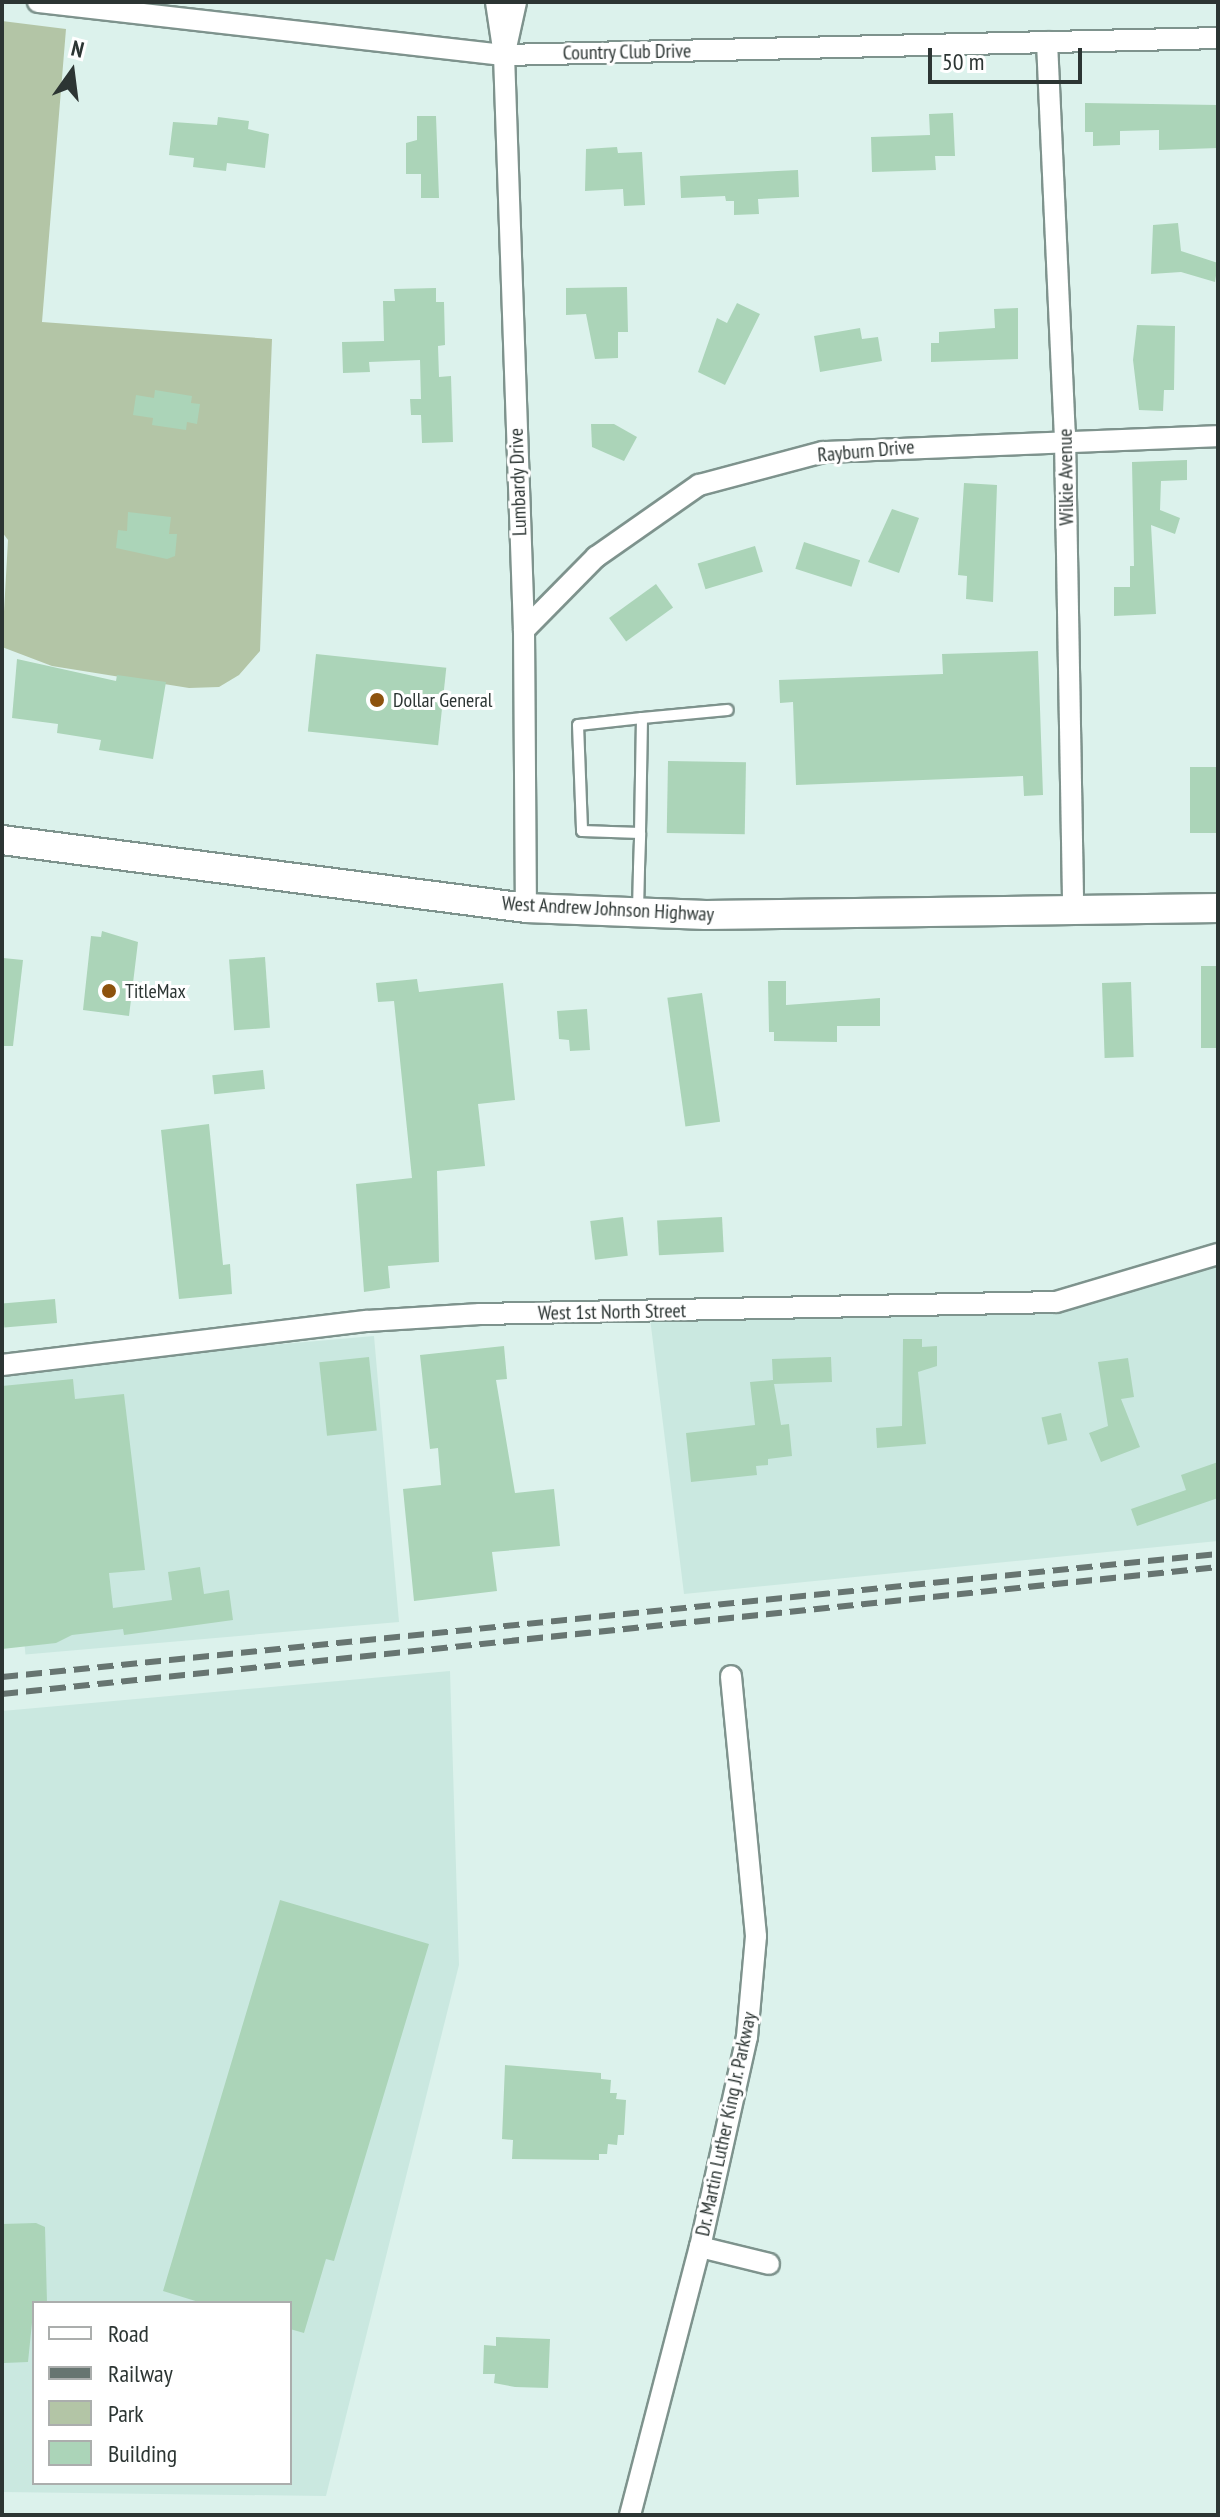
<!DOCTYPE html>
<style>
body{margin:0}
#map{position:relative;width:1220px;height:2517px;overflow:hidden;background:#dcf2ec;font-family:"PT Sans Narrow",sans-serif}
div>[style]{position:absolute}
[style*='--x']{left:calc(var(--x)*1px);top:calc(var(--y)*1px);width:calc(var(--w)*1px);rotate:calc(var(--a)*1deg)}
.built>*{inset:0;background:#cae8e0;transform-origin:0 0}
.green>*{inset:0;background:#b3c5a6}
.building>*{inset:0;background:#abd4b8;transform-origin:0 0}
.roads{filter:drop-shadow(2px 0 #7e938d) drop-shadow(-2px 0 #7e938d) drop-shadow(0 2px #7e938d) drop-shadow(0 -2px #7e938d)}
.service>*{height:10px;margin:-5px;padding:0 5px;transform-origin:5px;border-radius:5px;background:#fff}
.minor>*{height:20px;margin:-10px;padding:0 10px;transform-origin:10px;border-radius:10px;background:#fff}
.secondary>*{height:28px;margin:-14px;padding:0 14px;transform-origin:14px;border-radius:14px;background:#fff}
.rail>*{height:6px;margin-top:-3px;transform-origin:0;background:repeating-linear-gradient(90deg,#677571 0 16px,transparent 0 24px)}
.dots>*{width:22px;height:22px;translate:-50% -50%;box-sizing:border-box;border:4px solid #fff;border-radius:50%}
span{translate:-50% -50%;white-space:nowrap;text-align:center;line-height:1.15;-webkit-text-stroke:6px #fff;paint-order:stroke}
.street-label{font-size:20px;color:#2c3533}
.poi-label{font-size:20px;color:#2c3533}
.left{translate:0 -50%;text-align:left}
.frame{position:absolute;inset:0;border:4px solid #2c3533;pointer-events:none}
.legend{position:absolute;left:32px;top:2301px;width:260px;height:184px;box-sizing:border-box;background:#fff;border:2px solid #abaead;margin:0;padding:10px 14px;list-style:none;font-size:24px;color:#2c3533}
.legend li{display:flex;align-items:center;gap:16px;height:40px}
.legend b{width:40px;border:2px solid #abaead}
.north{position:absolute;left:32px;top:32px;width:80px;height:80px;-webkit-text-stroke:6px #fff;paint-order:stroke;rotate:14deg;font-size:22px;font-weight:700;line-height:32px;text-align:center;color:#2c3533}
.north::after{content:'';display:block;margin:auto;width:28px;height:36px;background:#2c3533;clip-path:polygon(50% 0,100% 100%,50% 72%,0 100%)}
.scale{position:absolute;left:928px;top:48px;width:154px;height:36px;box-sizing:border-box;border:4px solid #2c3533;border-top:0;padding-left:10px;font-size:24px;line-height:28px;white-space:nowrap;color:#2c3533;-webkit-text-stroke:6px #fff;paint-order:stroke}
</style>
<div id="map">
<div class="built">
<div style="clip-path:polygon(1218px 1254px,1218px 1541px,684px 1594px,649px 1310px,1056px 1302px)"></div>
<div style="left:374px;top:1336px;width:287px;height:375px;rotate:85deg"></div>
<div style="clip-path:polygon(evenodd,450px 1671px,459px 1965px,326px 2496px,2px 2492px,2px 1711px,450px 1671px,34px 2303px,290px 2303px,290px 2483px,34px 2483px,34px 2303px)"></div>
</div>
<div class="green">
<div style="clip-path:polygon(2px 21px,66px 29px,42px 322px,272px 339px,260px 651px,239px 675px,219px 687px,189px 688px,52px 666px,2px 647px,8px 540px,2px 532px)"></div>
</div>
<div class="building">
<div style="clip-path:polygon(1085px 103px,1218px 105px,1218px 148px,1159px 150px,1159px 130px,1120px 131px,1120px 145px,1093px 146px,1093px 132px,1085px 132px)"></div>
<div style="clip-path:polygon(953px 113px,955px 156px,935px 156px,936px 170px,872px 172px,871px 137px,930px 135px,929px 114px)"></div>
<div style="clip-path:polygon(417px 116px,436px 116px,439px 198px,421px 198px,421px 174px,406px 174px,406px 143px,417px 140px)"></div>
<div style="clip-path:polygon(218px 117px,249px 121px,248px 129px,269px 134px,265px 168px,227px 163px,226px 171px,193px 167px,194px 158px,169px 155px,173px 122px,217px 125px)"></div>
<div style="clip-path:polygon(617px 147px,618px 153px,642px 152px,645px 205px,624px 206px,623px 189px,585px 191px,586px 149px)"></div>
<div style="clip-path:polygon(798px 170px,799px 197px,758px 199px,759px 214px,734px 215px,734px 201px,726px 201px,725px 196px,681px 198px,680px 176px)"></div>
<div style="clip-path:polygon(1178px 223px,1181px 251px,1218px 263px,1215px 282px,1181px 272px,1151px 274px,1153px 225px)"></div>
<div style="clip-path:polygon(627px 287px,628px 332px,618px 332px,618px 358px,595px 359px,586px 314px,566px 315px,566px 288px)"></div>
<div style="clip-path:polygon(436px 288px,436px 302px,444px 302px,445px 345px,438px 346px,439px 377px,451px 376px,453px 442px,422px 443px,421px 415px,411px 415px,410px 399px,421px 399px,420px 360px,369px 362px,370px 372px,343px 373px,342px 342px,384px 341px,383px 301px,395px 301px,394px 289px)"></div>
<div style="clip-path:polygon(737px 303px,760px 314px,725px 385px,698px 372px,717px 318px,727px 323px)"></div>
<div style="clip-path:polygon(1018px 308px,1018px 359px,931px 362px,931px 343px,939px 343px,939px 332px,995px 328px,994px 309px)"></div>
<div style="clip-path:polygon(1137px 325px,1175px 326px,1174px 390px,1164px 390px,1163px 411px,1139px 410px,1133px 360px)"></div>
<div style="clip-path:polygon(860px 328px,862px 339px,878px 337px,882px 361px,820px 372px,814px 336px)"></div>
<div style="clip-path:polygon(155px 390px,192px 396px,191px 403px,200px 404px,197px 424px,187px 422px,186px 430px,152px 425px,153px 418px,133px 415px,136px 395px,154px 398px)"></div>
<div style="clip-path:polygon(591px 424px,614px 424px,637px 437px,624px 461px,592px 447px)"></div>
<div style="clip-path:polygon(1187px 460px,1187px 480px,1161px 481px,1160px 510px,1180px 518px,1175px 534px,1151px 525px,1156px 614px,1114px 616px,1114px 587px,1130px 587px,1130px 566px,1134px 566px,1132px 462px)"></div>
<div style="clip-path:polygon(964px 483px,997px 485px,993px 602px,966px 599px,967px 576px,958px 575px)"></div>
<div style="clip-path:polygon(892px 509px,919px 518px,899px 573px,868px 562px)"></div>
<div style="clip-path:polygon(128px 512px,171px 517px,169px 534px,177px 534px,175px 556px,167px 559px,116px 548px,118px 530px,127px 531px)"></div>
<div style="left:804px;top:542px;width:59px;height:28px;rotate:18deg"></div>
<div style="left:755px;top:546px;width:27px;height:60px;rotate:73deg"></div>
<div style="left:656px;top:584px;width:29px;height:58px;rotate:54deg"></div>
<div style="clip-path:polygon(1038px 651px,1043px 795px,1024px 796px,1023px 776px,796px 785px,793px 702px,780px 703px,779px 680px,943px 674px,942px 654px)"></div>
<div style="left:316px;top:654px;width:131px;height:78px;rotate:6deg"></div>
<div style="clip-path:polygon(17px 659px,116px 681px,117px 675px,166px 682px,153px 759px,99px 750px,101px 740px,57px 733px,58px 724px,12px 718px)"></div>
<div style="left:668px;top:761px;width:78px;height:72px;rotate:1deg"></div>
<div style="left:1218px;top:767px;width:66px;height:28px;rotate:90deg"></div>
<div style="clip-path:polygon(102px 931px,138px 942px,129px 1016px,83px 1010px,91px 936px,101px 937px)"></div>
<div style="left:265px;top:957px;width:71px;height:36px;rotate:86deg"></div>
<div style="clip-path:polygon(3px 958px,23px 960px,13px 1046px,2px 1046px)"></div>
<div style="left:1218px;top:966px;width:82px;height:17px;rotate:90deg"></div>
<div style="clip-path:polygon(417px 979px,419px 992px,503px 983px,515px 1100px,478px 1104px,485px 1166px,437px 1171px,439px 1262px,388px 1266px,390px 1288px,364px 1292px,356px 1184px,412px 1178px,394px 1001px,378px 1002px,376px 983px)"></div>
<div style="clip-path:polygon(768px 981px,786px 981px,786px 1005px,880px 998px,880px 1026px,837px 1026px,837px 1042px,774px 1041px,774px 1032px,769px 1032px)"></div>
<div style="left:1131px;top:982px;width:75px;height:29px;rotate:88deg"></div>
<div style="left:702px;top:993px;width:130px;height:35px;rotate:82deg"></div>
<div style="clip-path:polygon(587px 1009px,590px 1050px,570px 1051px,569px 1040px,559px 1039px,557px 1011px)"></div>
<div style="left:263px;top:1070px;width:19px;height:51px;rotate:84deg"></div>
<div style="clip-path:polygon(209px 1124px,223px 1265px,230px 1264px,232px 1294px,179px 1299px,161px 1130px)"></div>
<div style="left:623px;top:1217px;width:39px;height:33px;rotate:83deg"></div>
<div style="left:722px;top:1217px;width:35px;height:65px;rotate:87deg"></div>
<div style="left:55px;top:1299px;width:24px;height:53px;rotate:85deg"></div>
<div style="clip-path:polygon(903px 1339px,922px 1339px,922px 1347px,937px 1346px,937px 1366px,918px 1372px,926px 1444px,877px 1448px,876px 1428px,902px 1426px)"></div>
<div style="clip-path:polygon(504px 1346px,507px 1379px,496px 1380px,515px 1493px,554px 1489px,560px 1546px,492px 1552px,497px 1591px,414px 1601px,403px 1489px,441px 1485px,438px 1448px,430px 1449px,420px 1355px)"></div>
<div style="left:369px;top:1357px;width:74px;height:50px;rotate:84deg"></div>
<div style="clip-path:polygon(831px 1357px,832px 1382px,774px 1384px,781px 1425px,789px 1424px,792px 1456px,768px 1459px,768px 1465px,756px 1466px,757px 1475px,691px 1482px,686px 1433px,755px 1425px,750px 1382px,773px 1380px,772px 1359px)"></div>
<div style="clip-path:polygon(1128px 1358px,1134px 1397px,1121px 1399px,1140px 1447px,1101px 1462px,1089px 1433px,1108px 1426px,1098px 1362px)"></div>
<div style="clip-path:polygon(73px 1379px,75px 1399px,124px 1394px,145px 1570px,109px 1573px,113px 1608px,172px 1600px,168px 1572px,200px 1567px,204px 1594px,229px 1590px,233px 1620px,124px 1635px,123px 1629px,72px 1635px,56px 1643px,2px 1649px,2px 1386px)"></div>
<div style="left:1061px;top:1413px;width:28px;height:20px;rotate:77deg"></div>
<div style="clip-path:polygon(1218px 1462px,1218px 1498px,1137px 1526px,1131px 1509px,1186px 1490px,1181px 1475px)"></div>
<div style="clip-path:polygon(280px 1900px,429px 1944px,334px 2261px,326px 2259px,304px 2333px,290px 2329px,290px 2303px,202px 2303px,163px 2291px)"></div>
<div style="clip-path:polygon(505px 2065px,601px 2073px,601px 2079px,611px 2080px,610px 2093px,617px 2093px,616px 2099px,626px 2100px,624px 2135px,618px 2135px,617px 2145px,608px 2144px,607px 2154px,599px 2154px,599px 2160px,512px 2159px,513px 2140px,502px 2139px)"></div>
<div style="clip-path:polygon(36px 2223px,45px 2227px,47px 2302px,34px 2303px,28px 2362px,4px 2363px,2px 2224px)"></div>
<div style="clip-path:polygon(496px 2337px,550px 2339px,548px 2388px,515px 2387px,494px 2383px,495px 2374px,483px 2374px,484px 2345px,496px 2346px)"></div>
</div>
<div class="roads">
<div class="service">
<div style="--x:642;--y:718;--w:86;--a:-5.3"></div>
<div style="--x:638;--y:910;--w:42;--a:-88.6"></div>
<div style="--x:639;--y:868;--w:35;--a:-88"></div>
<div style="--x:640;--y:833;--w:115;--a:-89"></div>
<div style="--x:642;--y:718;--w:64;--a:173.8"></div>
<div style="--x:578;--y:725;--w:106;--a:87.8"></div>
<div style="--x:582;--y:831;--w:58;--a:2"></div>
</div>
<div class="minor">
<div style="--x:38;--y:2;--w:469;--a:6.5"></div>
<div style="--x:504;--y:55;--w:714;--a:-1.36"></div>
<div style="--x:496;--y:2;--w:54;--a:81.4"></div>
<div style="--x:504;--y:55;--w:575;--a:88.01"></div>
<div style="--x:524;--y:630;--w:278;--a:89.6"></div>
<div style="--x:1047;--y:42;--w:397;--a:87.4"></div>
<div style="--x:1065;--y:439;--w:473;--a:89"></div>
<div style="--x:507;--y:43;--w:42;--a:-77.6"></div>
<div style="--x:524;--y:630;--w:103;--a:-45.4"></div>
<div style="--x:596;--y:557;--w:126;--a:-35"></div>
<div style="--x:699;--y:485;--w:128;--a:-14.9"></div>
<div style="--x:823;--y:452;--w:395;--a:-2.3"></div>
<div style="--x:2;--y:1365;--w:368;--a:-6.9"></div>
<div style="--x:367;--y:1321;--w:113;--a:-3.5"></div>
<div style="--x:480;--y:1314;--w:576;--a:-1.19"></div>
<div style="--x:1056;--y:1302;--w:169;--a:-16.5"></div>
<div style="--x:700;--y:2247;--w:71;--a:13.8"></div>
<div style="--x:630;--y:2515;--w:277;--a:-75.4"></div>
<div style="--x:700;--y:2247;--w:215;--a:-77.4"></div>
<div style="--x:747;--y:2037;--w:101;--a:-84.9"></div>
<div style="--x:756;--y:1936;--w:261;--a:-95.5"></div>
</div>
<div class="secondary">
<div style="--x:2;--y:840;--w:528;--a:7.39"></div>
<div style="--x:526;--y:908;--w:180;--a:2.2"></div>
<div style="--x:706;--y:915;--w:512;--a:-0.78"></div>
</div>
</div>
<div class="rail">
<div style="--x:2;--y:1677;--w:1222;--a:-5.78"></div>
<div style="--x:2;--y:1694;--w:1223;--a:-5.96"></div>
</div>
<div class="dots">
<div style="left:377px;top:700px;background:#8d520d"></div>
<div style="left:109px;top:991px;background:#8d520d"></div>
</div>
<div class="street-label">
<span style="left:627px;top:52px;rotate:-1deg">Country Club Drive</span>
<span style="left:866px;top:451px;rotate:-5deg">Rayburn Drive</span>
<span style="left:1066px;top:477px;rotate:-91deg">Wilkie Avenue</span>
<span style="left:518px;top:482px;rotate:-92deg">Lumbardy Drive</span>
<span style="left:608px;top:909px;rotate:3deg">West Andrew Johnson Highway</span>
<span style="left:612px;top:1312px;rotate:-1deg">West 1st North Street</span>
<span style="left:726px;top:2124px;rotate:-78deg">Dr. Martin Luther King Jr. Parkway</span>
</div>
<div class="poi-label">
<span class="left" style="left:393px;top:700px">Dollar General</span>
<span class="left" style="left:125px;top:991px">TitleMax</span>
</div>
<div class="frame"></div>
<ul class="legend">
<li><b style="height:10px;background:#fff"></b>Road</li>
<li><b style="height:10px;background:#677571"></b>Railway</li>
<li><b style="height:22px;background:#b3c5a6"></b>Park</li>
<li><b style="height:22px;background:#abd4b8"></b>Building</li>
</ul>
<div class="north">N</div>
<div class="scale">50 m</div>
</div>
